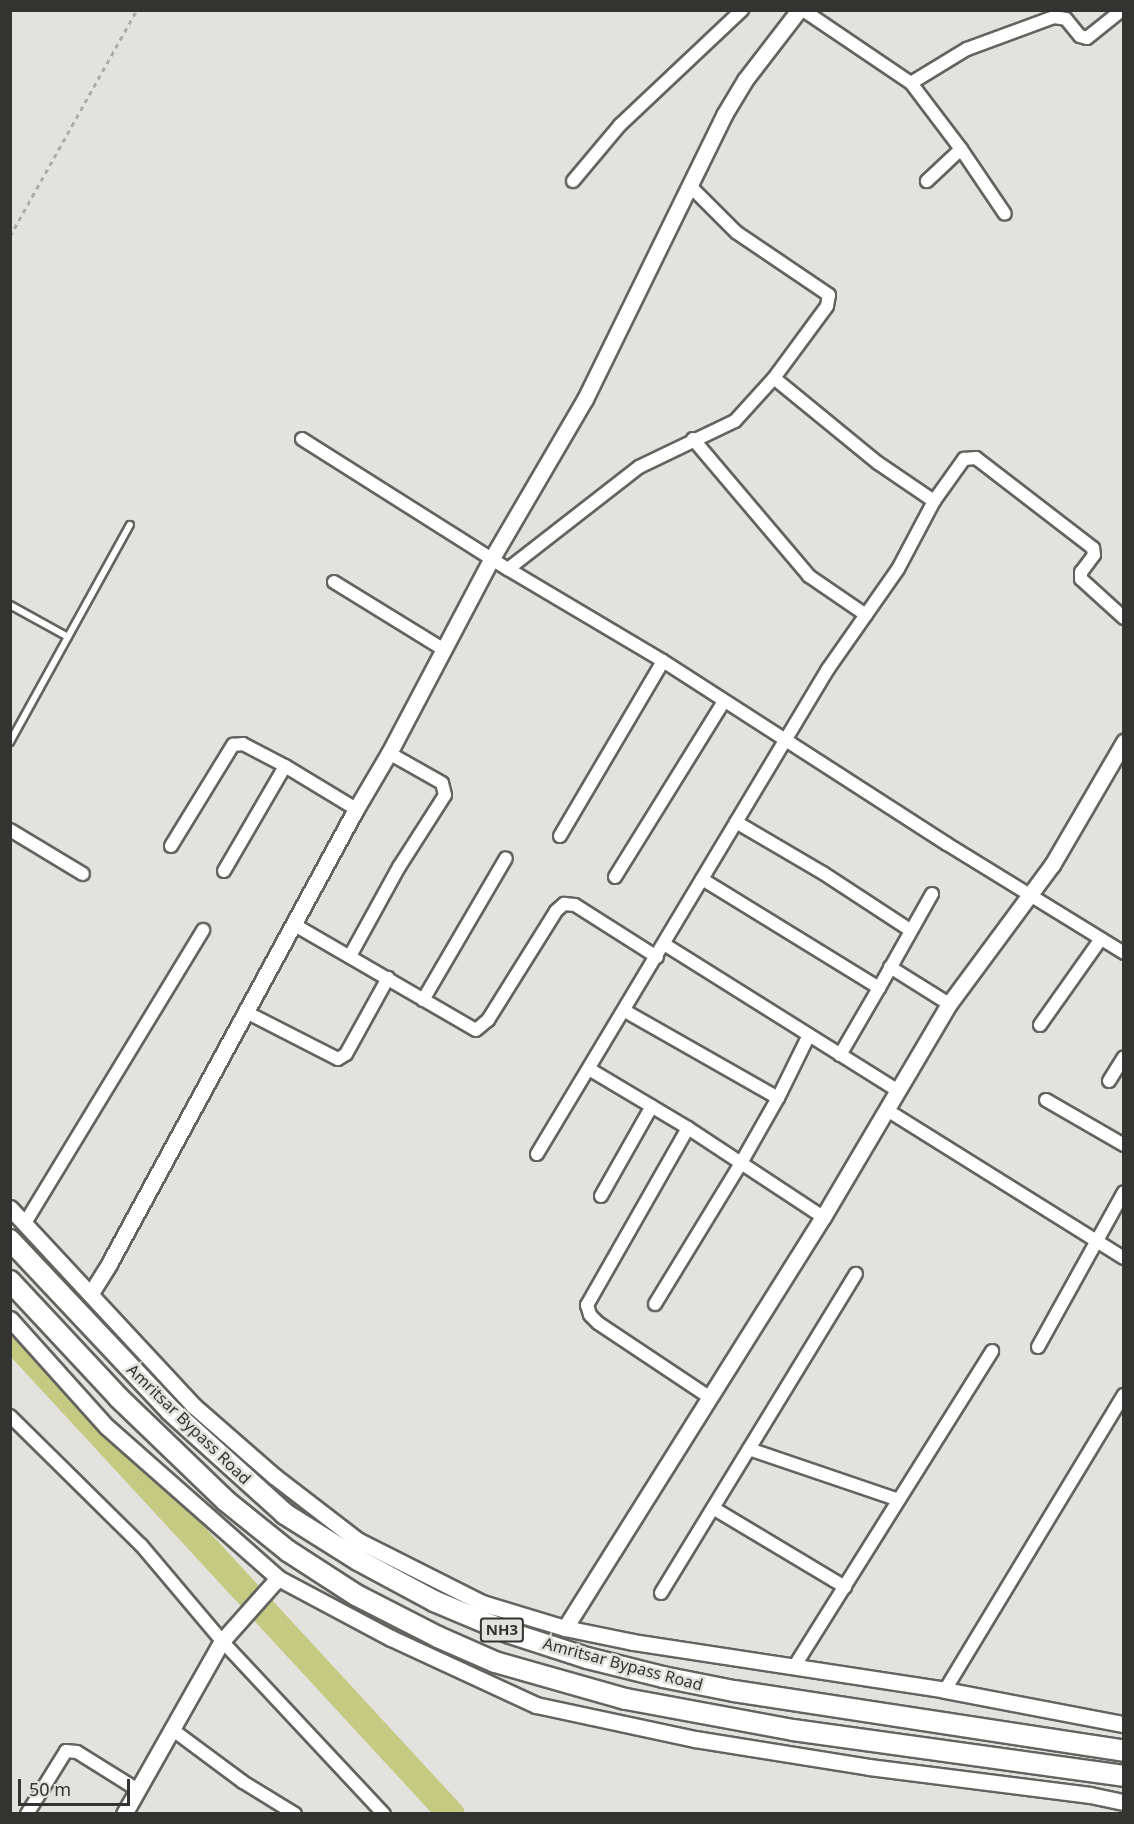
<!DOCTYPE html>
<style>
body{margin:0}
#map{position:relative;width:1134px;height:1824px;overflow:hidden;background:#e2e2de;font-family:"Noto Sans",sans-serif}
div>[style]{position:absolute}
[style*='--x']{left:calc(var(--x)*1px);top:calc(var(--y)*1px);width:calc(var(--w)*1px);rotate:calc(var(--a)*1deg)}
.river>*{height:27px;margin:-13.5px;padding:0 13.5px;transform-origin:13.5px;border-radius:13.5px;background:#c5ca82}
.path>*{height:3px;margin-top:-1.5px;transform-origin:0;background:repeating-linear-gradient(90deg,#ababa8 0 4.5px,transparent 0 9px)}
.roads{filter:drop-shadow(2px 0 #636360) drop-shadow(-2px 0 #636360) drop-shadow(0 2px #636360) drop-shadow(0 -2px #636360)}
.service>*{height:6px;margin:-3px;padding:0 3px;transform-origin:3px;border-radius:3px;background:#fff}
.minor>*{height:12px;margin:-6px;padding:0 6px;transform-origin:6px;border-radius:6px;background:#fff}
.tertiary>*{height:15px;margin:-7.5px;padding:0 7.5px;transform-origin:7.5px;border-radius:7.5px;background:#fff}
.trunk>*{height:20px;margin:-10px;padding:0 10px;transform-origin:10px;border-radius:10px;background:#fff}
span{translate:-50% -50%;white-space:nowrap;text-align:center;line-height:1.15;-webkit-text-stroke:5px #e2e2de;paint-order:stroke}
.shield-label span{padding:2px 4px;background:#e2e2de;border:2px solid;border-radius:4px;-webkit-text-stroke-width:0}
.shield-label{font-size:15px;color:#333332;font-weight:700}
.street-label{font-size:16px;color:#333332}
.frame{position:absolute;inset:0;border:12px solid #333332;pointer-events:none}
.scale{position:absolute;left:18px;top:1779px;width:112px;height:27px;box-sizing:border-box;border:3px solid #333332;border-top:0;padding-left:8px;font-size:18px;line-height:21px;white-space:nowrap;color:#333332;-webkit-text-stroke:4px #e2e2de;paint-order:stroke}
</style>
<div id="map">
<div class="river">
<div style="--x:10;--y:1336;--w:650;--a:47.31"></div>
</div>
<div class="path">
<div style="--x:10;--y:236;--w:259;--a:-60.7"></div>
</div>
<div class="roads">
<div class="service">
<div style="--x:10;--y:605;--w:66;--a:28.9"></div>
<div style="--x:10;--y:742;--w:248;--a:-61.1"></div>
</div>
<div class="minor">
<div style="--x:803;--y:10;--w:130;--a:34.1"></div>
<div style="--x:911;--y:83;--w:66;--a:-31.3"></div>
<div style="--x:967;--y:49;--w:93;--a:-20.2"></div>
<div style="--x:1054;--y:17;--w:12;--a:9"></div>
<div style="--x:1066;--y:19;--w:22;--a:51"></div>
<div style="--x:1080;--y:36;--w:7;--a:16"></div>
<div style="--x:1087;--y:38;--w:45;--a:-38.7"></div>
<div style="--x:911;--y:83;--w:83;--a:52.9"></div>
<div style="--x:961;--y:149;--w:47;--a:136.7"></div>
<div style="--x:961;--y:149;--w:78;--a:55.9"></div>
<div style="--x:573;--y:181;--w:73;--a:-50"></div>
<div style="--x:620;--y:125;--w:168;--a:-43.3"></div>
<div style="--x:774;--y:378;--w:134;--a:39.3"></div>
<div style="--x:878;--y:463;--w:68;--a:34.2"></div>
<div style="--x:302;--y:439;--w:244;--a:32.3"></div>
<div style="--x:508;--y:569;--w:180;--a:30.7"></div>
<div style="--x:663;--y:661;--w:338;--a:32.8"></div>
<div style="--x:947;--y:844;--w:208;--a:31.6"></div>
<div style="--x:693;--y:439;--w:180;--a:49.7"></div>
<div style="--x:809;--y:576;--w:69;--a:34.4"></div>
<div style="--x:508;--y:569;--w:166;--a:-37.9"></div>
<div style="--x:639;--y:467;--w:106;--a:-25.6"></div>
<div style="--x:735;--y:421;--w:58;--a:-47.8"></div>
<div style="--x:774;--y:378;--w:89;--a:-53.6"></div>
<div style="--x:827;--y:306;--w:11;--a:-80"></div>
<div style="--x:829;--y:295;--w:112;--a:-145.9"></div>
<div style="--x:736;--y:232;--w:65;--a:-135"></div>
<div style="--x:334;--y:582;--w:128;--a:31.6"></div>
<div style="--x:736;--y:822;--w:101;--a:30.4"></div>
<div style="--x:823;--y:873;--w:104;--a:33.2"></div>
<div style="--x:10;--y:830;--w:85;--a:31.1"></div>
<div style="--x:560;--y:836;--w:203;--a:-59.5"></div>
<div style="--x:171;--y:846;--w:119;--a:-58.5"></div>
<div style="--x:233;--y:745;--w:10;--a:-6"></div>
<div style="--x:243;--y:744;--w:47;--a:27.6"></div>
<div style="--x:285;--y:766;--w:83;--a:31.2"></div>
<div style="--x:224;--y:871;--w:121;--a:-59.8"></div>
<div style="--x:615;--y:877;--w:207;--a:-58.2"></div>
<div style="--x:702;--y:879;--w:208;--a:31.6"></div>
<div style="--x:879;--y:988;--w:108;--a:-60.6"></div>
<div style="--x:293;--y:924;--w:211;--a:30.1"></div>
<div style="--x:476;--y:1030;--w:16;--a:-40"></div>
<div style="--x:488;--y:1020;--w:128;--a:-58"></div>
<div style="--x:556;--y:911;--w:11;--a:-41"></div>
<div style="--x:564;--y:904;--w:11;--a:5"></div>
<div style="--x:575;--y:905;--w:97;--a:32.4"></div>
<div style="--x:664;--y:944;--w:276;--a:32.1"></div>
<div style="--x:350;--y:956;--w:102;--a:-61.2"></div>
<div style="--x:399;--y:867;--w:85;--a:-57.4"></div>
<div style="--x:445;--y:795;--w:12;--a:-104"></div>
<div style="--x:442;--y:783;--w:61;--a:-150.5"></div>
<div style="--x:890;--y:967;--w:70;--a:32.1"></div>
<div style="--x:423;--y:1000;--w:164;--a:-59.7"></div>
<div style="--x:625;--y:1011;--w:176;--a:29.6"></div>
<div style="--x:246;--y:1012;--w:103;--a:27.1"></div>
<div style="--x:338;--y:1059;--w:9;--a:-32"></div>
<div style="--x:346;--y:1054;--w:87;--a:-61.1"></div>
<div style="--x:1040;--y:1025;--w:105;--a:-54.7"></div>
<div style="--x:840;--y:1055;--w:78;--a:-59.8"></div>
<div style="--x:589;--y:1069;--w:115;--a:30.8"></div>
<div style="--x:688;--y:1128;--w:162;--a:33.4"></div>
<div style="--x:1109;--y:1081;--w:28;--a:-58"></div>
<div style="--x:1046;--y:1100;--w:90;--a:30"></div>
<div style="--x:887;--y:1110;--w:279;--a:32"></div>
<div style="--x:688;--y:1128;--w:204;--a:119.7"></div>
<div style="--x:587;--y:1305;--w:10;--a:73"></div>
<div style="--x:590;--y:1315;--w:11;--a:45"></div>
<div style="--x:598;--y:1323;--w:133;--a:33.7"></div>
<div style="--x:537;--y:1154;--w:566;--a:-59.04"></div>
<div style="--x:828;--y:669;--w:122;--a:-55"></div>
<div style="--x:898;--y:569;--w:77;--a:-62.1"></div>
<div style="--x:934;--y:501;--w:52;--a:-54.5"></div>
<div style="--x:964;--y:459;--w:12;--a:-5"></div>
<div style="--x:976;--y:458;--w:148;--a:37.6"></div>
<div style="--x:1093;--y:548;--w:7;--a:82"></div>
<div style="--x:1094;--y:555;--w:21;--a:127"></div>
<div style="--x:1081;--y:572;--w:7;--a:90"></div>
<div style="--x:1081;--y:579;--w:58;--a:42.2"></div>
<div style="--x:601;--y:1196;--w:103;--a:-60.5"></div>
<div style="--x:25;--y:1223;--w:343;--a:-58.7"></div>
<div style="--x:655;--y:1304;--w:165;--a:-58.6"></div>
<div style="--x:741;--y:1163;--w:75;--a:-60.4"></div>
<div style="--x:778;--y:1098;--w:68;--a:-63.8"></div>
<div style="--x:1038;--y:1347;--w:177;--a:-61"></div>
<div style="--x:10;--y:1416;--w:184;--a:44.6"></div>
<div style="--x:141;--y:1545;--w:126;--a:49.8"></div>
<div style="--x:222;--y:1641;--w:237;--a:46.9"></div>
<div style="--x:749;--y:1449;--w:158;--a:18.8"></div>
<div style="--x:713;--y:1508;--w:154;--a:30.9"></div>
<div style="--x:661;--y:1593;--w:374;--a:-58.6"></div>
<div style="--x:794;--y:1667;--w:373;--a:-57.9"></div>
<div style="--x:945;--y:1690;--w:345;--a:-58.8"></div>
<div style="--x:173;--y:1730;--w:87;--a:36.6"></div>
<div style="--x:243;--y:1782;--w:61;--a:31.6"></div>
<div style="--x:27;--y:1814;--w:74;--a:-58.2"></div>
<div style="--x:66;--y:1751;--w:11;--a:5"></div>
<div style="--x:77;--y:1752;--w:72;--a:31.9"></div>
</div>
<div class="tertiary">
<div style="--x:10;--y:1208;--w:270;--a:47.1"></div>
<div style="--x:194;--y:1406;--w:106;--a:41.2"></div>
<div style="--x:274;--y:1476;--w:105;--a:37.6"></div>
<div style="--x:357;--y:1540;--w:140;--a:26.7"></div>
<div style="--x:482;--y:1603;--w:87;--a:16.8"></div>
<div style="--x:565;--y:1628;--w:69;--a:11.6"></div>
<div style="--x:633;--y:1642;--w:316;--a:8.7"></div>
<div style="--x:945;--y:1690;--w:182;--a:10.8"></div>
<div style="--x:91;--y:1293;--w:36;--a:-58"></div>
<div style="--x:110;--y:1262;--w:515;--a:-61.5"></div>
<div style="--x:356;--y:809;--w:65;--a:-59.5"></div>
<div style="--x:389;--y:753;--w:221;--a:-62.2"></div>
<div style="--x:492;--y:558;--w:184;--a:-59.7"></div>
<div style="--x:585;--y:399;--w:316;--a:-63.9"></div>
<div style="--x:724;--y:115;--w:41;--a:-59"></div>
<div style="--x:745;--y:80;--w:88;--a:-52.4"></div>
<div style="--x:10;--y:1319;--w:145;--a:48.1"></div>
<div style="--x:107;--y:1427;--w:228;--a:41.4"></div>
<div style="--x:278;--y:1578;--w:128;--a:28"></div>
<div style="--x:391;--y:1638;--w:160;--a:24.8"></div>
<div style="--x:536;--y:1705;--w:163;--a:12.1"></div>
<div style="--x:695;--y:1739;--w:176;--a:9.1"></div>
<div style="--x:869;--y:1767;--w:223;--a:7.2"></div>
<div style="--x:1090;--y:1795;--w:35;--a:12"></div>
<div style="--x:565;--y:1628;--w:485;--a:-57.9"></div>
<div style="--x:823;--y:1217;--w:247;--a:-59.4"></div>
<div style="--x:949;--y:1004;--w:173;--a:-53.5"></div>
<div style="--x:1052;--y:865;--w:143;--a:-59.7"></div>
<div style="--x:124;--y:1814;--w:199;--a:-60.5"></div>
<div style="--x:222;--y:1641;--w:84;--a:-48.4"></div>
</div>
<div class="trunk">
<div style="--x:10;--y:1240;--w:233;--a:46.7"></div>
<div style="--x:170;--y:1410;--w:155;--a:42.1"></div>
<div style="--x:285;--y:1514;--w:86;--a:32.2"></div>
<div style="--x:358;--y:1560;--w:86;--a:28.3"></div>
<div style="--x:434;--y:1601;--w:82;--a:22.8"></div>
<div style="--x:510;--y:1633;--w:81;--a:18"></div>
<div style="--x:587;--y:1658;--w:78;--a:14"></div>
<div style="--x:663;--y:1677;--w:72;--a:11.2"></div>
<div style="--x:734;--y:1691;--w:395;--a:8.7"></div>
<div style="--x:10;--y:1281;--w:158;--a:47"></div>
<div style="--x:118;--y:1397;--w:150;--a:43.9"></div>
<div style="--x:226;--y:1501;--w:80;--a:38.9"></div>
<div style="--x:288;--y:1551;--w:81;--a:32.9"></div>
<div style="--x:356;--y:1595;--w:92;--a:27.1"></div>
<div style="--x:438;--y:1637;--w:62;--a:23.7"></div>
<div style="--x:495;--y:1662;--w:136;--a:15.8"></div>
<div style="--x:626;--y:1699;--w:170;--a:10.5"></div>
<div style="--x:793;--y:1730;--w:334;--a:7.9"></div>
</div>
</div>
<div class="shield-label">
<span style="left:502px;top:1630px">NH3</span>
</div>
<div class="street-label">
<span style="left:189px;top:1424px;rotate:44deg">Amritsar Bypass Road</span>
<span style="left:623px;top:1664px;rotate:15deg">Amritsar Bypass Road</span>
</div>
<div class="frame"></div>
<div class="scale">50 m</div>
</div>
